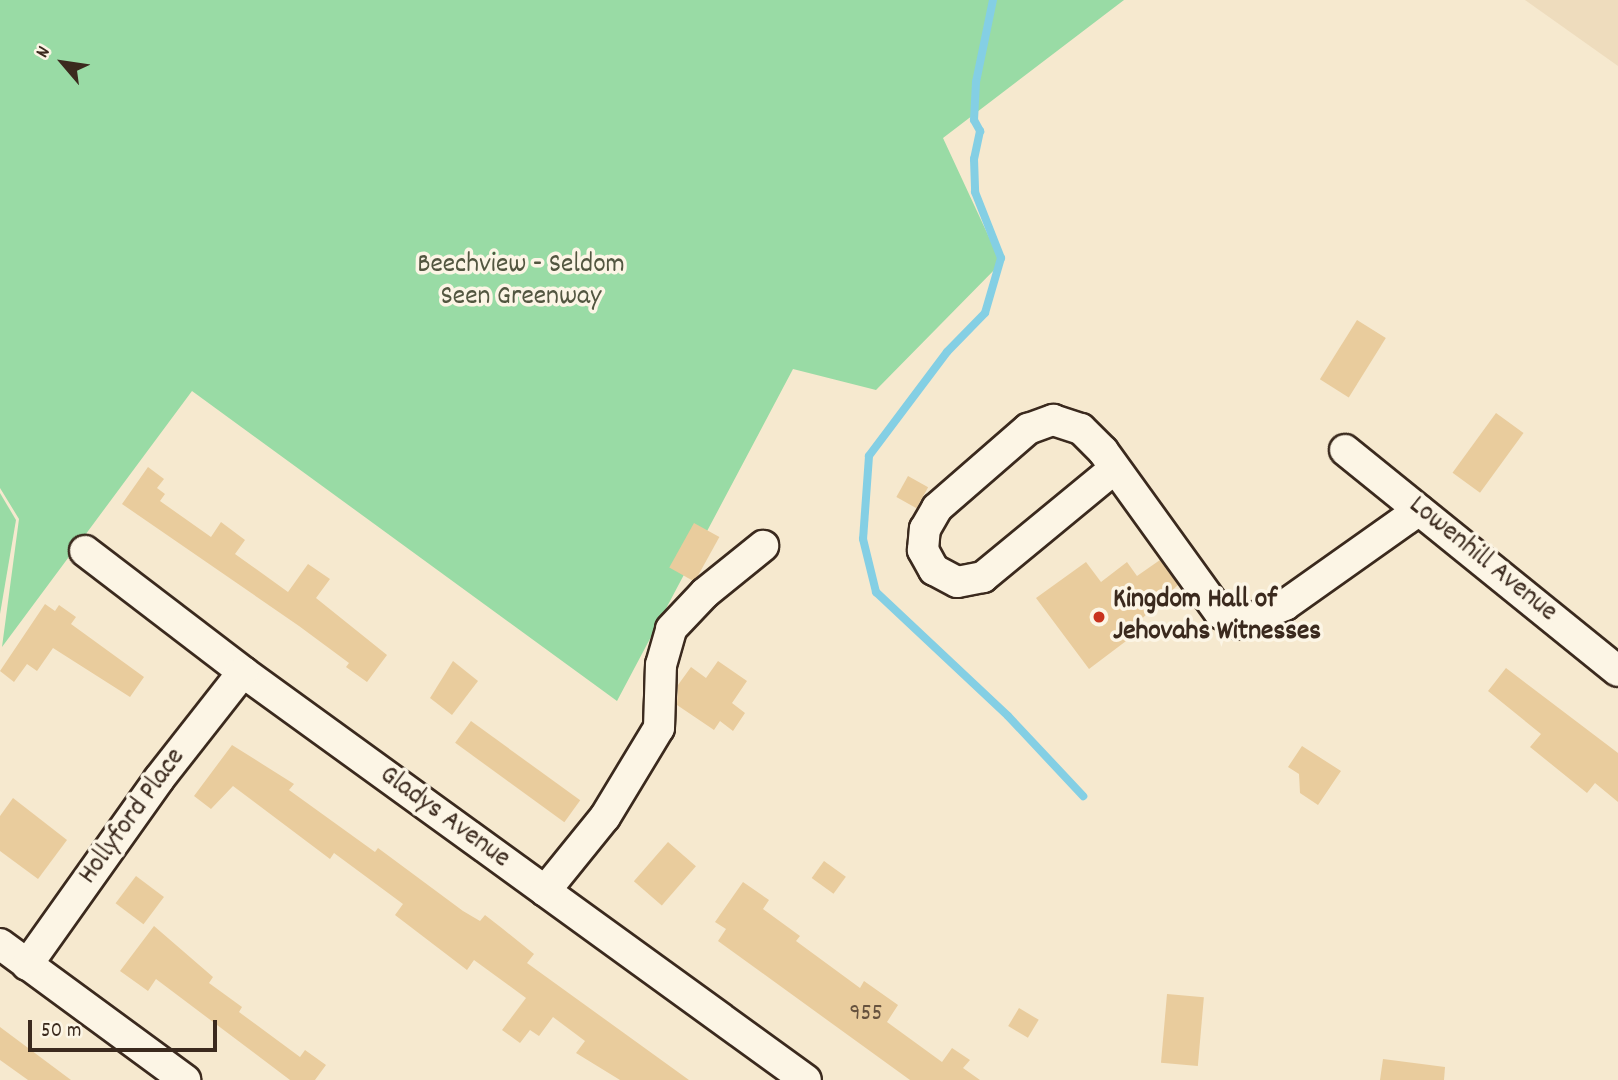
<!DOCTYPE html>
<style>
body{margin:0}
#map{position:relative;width:1618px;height:1080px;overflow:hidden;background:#f6e9cf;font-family:Dekko,sans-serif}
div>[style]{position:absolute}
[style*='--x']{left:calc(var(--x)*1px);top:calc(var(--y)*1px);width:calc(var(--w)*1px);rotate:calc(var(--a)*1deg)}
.built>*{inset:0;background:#eedcbd}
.green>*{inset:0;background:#99dba5}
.stream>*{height:8px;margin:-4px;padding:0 4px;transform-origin:4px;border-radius:4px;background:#84cfe4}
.building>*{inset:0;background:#e9cc9d;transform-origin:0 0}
.roads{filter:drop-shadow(2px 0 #3b2a1e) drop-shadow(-2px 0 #3b2a1e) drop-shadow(0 2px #3b2a1e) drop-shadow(0 -2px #3b2a1e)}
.minor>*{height:30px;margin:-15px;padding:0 15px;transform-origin:15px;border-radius:15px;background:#fcf5e5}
.dots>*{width:19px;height:19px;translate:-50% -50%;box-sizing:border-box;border:4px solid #fcf5e5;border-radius:50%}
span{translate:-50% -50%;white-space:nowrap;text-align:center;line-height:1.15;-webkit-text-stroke:7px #fcf5e5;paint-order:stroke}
.number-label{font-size:24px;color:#66523e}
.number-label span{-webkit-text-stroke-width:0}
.park-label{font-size:28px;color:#525640}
.street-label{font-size:28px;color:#3b2a1e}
.poi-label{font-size:28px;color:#3b2a1e;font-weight:700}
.left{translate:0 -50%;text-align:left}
.north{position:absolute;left:28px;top:28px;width:70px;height:70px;-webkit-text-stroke:5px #fcf5e5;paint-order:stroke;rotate:299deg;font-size:19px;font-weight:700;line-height:28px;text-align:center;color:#3b2a1e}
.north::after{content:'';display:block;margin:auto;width:24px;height:32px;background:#3b2a1e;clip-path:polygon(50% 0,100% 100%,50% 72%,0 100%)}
.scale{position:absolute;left:28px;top:1020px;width:189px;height:32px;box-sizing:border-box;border:4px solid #3b2a1e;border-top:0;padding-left:9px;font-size:21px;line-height:24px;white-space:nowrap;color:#3b2a1e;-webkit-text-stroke:5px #fcf5e5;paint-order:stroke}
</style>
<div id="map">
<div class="built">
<div style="clip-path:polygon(1525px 0,1618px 0,1618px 66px)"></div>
</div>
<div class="green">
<div style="clip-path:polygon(0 0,1124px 0,943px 138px,1001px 263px,876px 390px,793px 369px,617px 701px,192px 391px,2px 647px,19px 519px,0 488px)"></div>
<div style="clip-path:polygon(0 493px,16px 520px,0 614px)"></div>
</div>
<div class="stream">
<div style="--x:993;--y:0;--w:84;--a:101.7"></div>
<div style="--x:976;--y:82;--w:38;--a:93"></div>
<div style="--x:974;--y:120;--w:13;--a:61"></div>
<div style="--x:980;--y:131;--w:29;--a:102"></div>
<div style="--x:974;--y:159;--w:33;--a:88"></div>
<div style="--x:975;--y:192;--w:71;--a:68.5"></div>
<div style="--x:1001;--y:258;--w:57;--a:106.2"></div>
<div style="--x:985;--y:313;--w:54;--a:134.3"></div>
<div style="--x:947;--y:352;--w:130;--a:126.9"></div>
<div style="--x:869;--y:456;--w:83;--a:94.1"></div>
<div style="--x:863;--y:539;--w:55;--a:76.2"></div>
<div style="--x:876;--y:592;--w:181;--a:43.2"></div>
<div style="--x:1008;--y:716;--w:110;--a:46.8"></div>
</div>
<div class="building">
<div style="left:1357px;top:320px;width:34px;height:70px;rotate:32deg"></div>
<div style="left:1496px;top:413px;width:34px;height:74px;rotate:36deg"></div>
<div style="clip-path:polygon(148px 467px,164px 479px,157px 488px,165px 494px,160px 501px,211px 537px,221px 522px,245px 540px,235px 554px,288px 592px,308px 564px,330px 579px,316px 598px,387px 655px,367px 682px,346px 667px,349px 663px,299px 626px,122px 504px)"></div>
<div style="left:908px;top:476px;width:23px;height:24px;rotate:29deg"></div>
<div style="left:694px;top:523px;width:29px;height:51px;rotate:29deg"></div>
<div style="clip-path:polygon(1160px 560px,1178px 585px,1134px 626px,1138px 632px,1089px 669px,1036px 598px,1086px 562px,1101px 582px,1127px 562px,1137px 576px)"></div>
<div style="clip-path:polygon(45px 604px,55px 611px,59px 605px,76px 617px,71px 624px,144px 677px,130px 697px,53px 648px,37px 671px,27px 664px,14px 682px,0 671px)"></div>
<div style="clip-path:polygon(453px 661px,478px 681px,452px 715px,430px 698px)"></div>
<div style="clip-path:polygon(718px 661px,747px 681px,732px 703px,745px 713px,733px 731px,720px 721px,714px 730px,677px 705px,678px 685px,691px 667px,706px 678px)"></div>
<div style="clip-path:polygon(1506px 668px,1618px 753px,1618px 802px,1595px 783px,1587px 793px,1530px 747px,1541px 734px,1488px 691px)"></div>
<div style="left:471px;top:721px;width:135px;height:27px;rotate:36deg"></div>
<div style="clip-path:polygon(232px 745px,294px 784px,289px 790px,375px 852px,378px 848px,463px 911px,480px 921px,485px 915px,503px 929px,534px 954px,527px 963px,689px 1080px,620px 1080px,576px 1053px,585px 1041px,553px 1017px,539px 1036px,530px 1030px,520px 1043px,502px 1030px,526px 998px,474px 960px,467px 970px,395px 915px,403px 904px,334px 853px,330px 859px,233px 786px,211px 809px,194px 796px)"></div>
<div style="clip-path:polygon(1302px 746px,1341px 771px,1318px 805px,1300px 793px,1299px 774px,1288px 767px)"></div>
<div style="clip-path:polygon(13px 798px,67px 840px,38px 879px,0 851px,0 816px)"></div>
<div style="left:668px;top:842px;width:37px;height:52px;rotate:41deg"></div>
<div style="left:824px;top:861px;width:27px;height:21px;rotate:36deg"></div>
<div style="left:136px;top:876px;width:35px;height:34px;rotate:37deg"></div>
<div style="clip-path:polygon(743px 882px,769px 900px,763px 909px,800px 936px,796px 941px,860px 988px,864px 981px,898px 1005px,887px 1022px,942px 1062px,952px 1048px,970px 1060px,963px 1068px,980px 1080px,910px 1080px,718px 941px,726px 929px,715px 922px)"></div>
<div style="clip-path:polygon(154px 926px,213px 977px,209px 983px,242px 1007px,239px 1012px,300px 1057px,305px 1050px,326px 1065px,315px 1080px,290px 1080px,156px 979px,148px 991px,120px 971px)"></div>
<div style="left:1167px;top:994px;width:37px;height:69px;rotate:5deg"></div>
<div style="left:1019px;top:1008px;width:23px;height:21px;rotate:31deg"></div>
<div style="clip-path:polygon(0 1027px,71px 1080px,28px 1080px,0 1060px)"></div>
<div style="clip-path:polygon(1383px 1059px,1445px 1067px,1444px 1080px,1380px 1080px)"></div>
</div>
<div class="roads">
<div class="minor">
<div style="--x:1345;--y:450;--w:351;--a:39"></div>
<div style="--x:1114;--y:469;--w:170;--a:140.5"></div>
<div style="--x:983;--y:577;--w:26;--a:169"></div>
<div style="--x:957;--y:582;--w:26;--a:-152"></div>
<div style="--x:934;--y:570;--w:23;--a:-119"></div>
<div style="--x:923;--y:550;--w:21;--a:-85"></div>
<div style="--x:925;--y:529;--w:24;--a:-60"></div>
<div style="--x:937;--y:508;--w:121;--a:-41"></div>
<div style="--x:1028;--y:429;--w:27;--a:-20"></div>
<div style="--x:1053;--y:420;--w:29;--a:18"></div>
<div style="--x:1081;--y:429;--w:31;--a:45"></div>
<div style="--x:1103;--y:451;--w:200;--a:54.2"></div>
<div style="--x:1220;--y:613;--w:22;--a:30"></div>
<div style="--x:1239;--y:624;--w:50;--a:-22.4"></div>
<div style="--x:1285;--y:605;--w:164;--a:-35.3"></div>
<div style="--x:85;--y:551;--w:199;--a:37.4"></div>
<div style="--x:243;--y:672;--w:695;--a:35.93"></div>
<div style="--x:545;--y:891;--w:95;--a:-51"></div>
<div style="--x:605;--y:817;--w:104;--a:-58.8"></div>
<div style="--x:659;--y:728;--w:63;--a:-88.2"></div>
<div style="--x:661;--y:665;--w:37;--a:-74"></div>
<div style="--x:671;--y:629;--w:50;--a:-46.6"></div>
<div style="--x:705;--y:593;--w:75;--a:-39"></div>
<div style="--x:0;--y:944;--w:230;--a:36.3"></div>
<div style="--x:27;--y:965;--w:228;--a:-54.6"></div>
<div style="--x:159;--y:779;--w:136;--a:-51.9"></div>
</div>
</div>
<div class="dots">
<div style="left:1099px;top:617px;background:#c8321e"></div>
</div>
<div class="number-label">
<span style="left:866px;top:1015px">955</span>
</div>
<div class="park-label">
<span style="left:521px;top:282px">Beechview - Seldom<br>Seen Greenway</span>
</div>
<div class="street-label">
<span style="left:1482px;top:560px;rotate:39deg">Lowenhill Avenue</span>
<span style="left:133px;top:817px;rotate:-54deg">Hollyford Place</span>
<span style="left:444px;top:818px;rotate:36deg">Gladys Avenue</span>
</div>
<div class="poi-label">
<span class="left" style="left:1113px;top:617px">Kingdom Hall of<br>Jehovahs Witnesses</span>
</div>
<div class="north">N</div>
<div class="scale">50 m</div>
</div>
